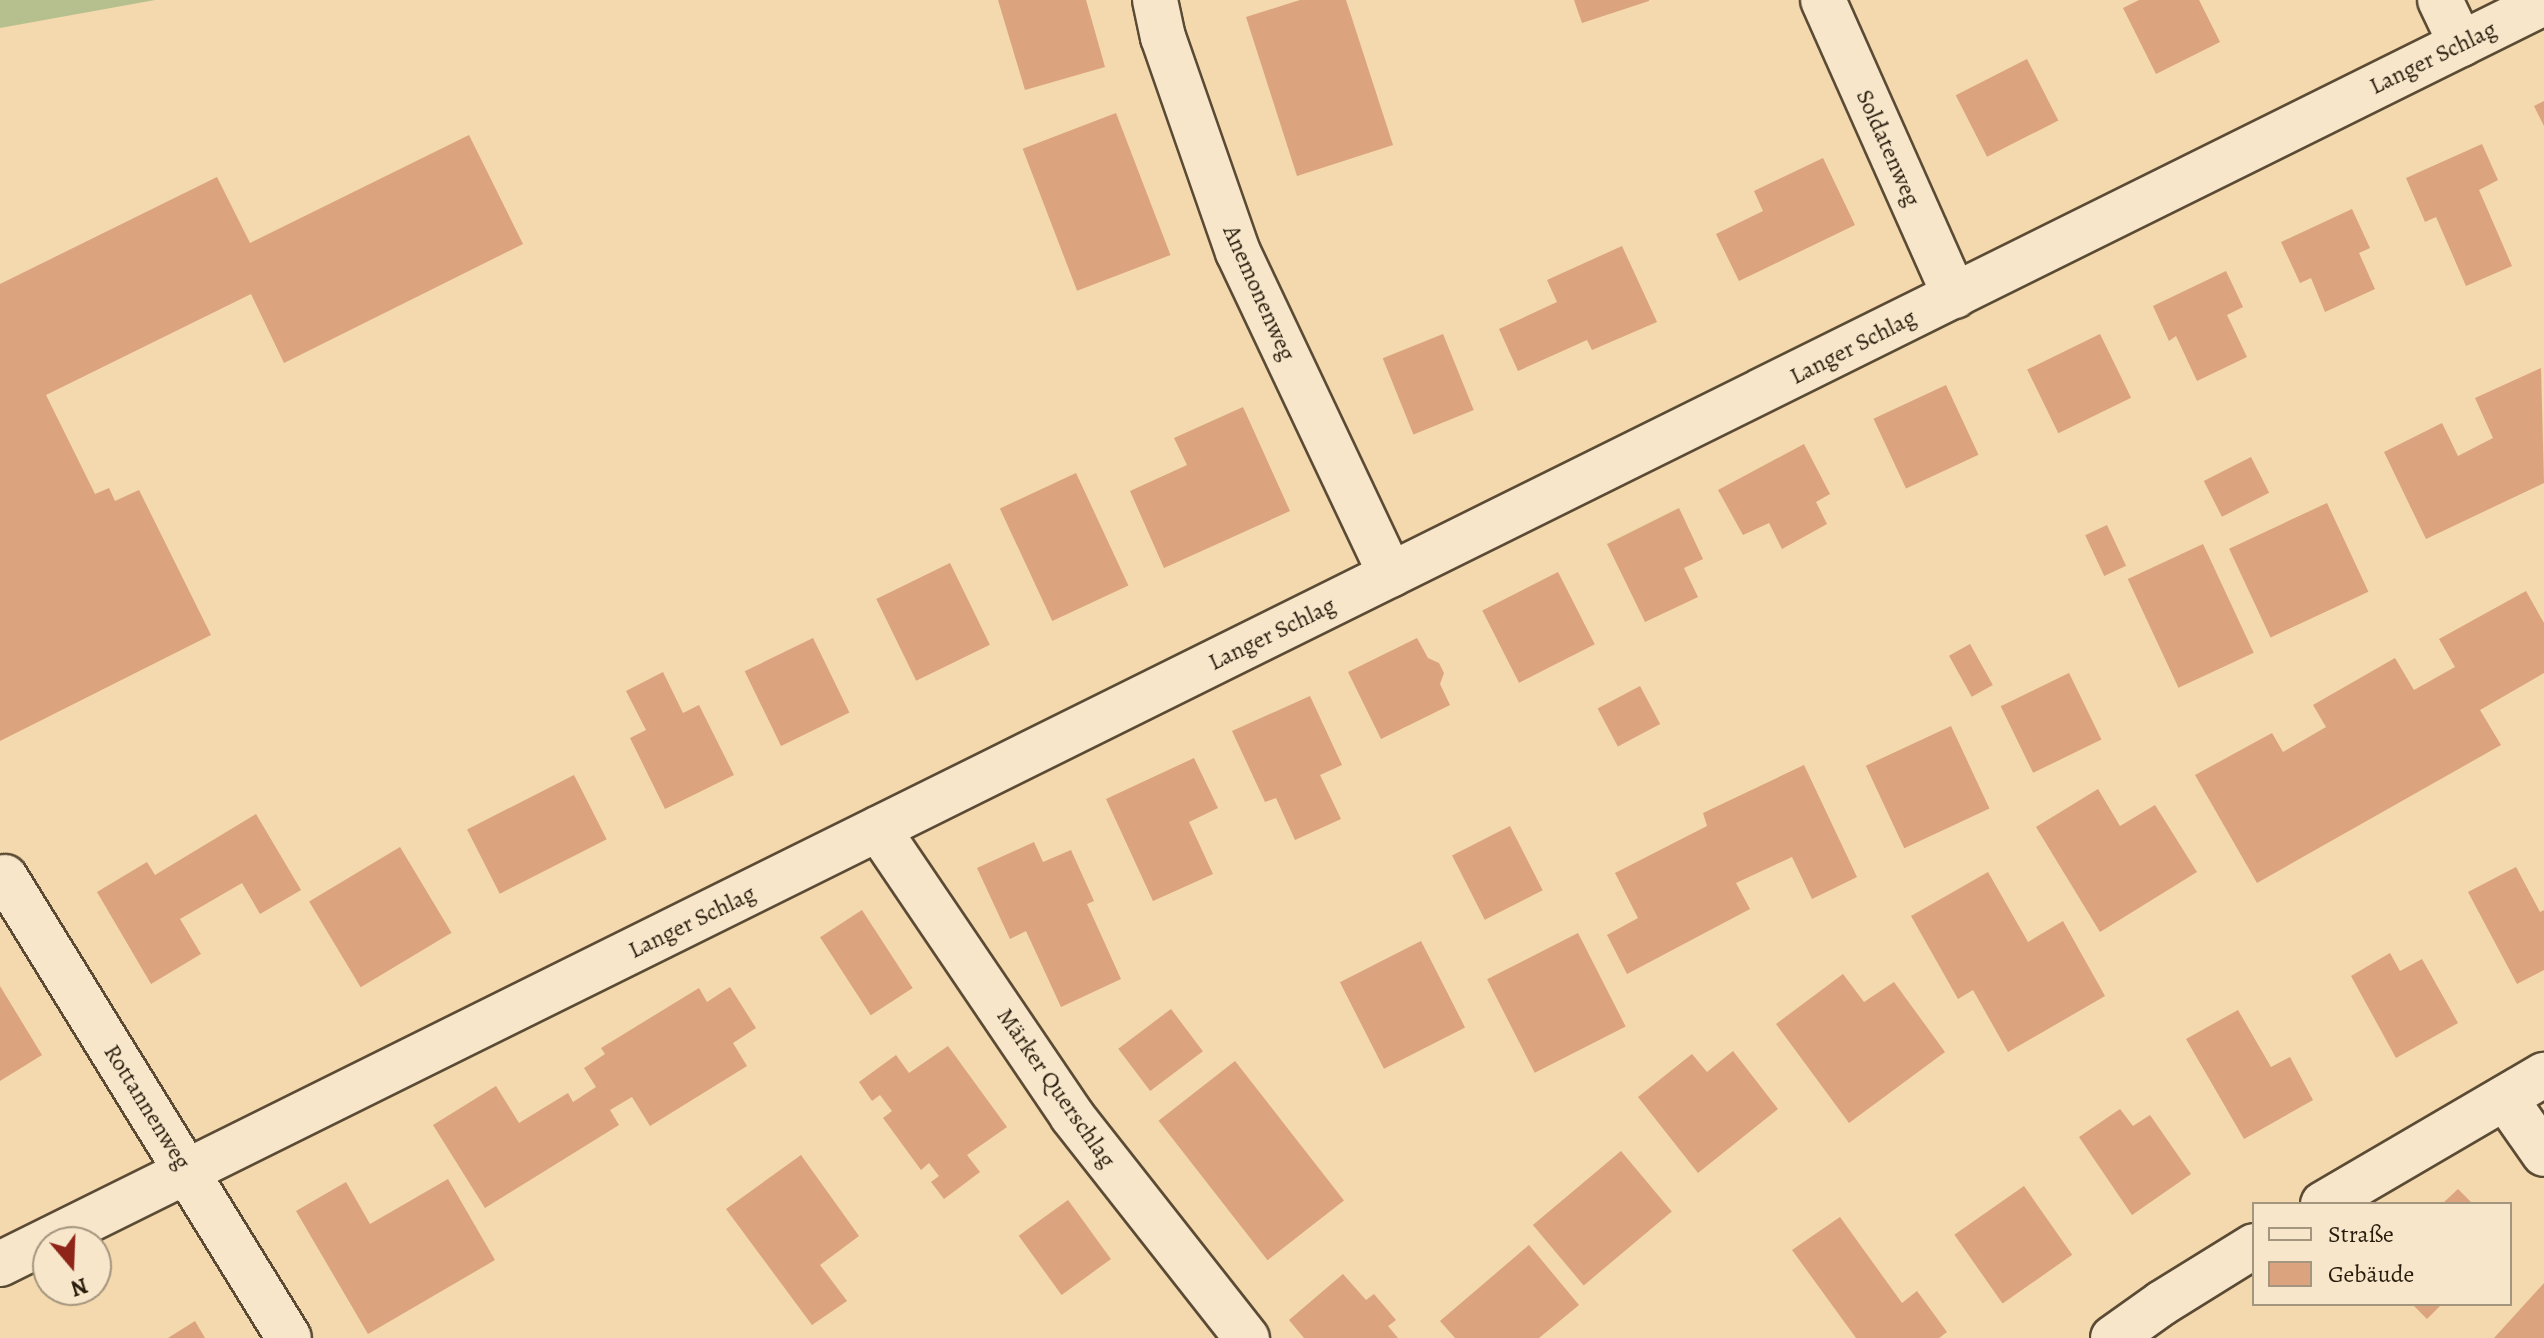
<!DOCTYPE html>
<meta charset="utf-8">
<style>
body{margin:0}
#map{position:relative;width:2544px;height:1338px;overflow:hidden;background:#f3d9ad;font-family:Alegreya,serif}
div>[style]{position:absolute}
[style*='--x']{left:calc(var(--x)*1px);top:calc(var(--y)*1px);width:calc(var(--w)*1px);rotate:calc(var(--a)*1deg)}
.green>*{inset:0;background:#b6c08e}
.building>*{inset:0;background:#dba37e;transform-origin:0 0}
.roads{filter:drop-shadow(2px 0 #5b4b35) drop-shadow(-2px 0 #5b4b35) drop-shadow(0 2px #5b4b35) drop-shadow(0 -2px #5b4b35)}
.street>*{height:44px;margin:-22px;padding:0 22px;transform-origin:22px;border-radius:22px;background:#f7e6ca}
span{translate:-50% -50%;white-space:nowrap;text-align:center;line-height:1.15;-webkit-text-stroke:6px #f7e6ca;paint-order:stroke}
.street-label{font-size:24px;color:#281c0d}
.legend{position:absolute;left:2252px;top:1202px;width:260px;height:104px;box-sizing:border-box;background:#f7e6ca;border:2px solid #a4957e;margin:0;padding:10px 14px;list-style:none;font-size:24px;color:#281c0d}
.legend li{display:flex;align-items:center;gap:16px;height:40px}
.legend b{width:40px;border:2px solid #a4957e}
.north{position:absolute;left:32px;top:1226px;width:80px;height:80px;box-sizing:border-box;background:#f7e6ca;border:2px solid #a4957e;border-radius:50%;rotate:161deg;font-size:22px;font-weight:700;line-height:32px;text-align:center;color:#281c0d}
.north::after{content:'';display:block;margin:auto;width:28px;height:36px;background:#8f2418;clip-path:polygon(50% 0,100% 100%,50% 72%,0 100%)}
</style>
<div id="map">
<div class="green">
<div style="clip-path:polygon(0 0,155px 0,0 28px)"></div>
</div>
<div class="building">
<div style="clip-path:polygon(998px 0,1086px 0,1105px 67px,1025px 90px)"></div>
<div style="clip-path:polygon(1300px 0,1346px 0,1393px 145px,1297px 176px,1246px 17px)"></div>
<div style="clip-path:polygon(1574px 0,1649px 0,1649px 1px,1582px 23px)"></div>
<div style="clip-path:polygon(2139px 0,2199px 0,2220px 42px,2156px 74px,2123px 8px)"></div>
<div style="left:2027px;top:59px;width:69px;height:80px;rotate:63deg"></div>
<div style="clip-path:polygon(2544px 101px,2544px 126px,2534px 106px)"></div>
<div style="left:1116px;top:113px;width:152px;height:100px;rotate:69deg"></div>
<div style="clip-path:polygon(469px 135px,523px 244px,284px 363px,251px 294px,46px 395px,95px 494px,109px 488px,115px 501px,139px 490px,211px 635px,0 741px,0 284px,217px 177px,250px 243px)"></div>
<div style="clip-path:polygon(2482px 144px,2498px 180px,2479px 190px,2512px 266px,2466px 286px,2436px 217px,2425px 222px,2406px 178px)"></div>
<div style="clip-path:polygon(1823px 158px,1855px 225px,1739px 281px,1716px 234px,1763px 211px,1754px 191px)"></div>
<div style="clip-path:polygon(2352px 209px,2370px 248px,2359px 253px,2375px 289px,2325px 312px,2311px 278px,2300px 283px,2281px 242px)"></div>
<div style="clip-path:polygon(1622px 246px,1657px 322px,1592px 350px,1587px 340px,1518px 371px,1499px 329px,1557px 302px,1547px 280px)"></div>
<div style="clip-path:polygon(2226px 271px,2243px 307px,2227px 315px,2247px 357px,2197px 381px,2176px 336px,2169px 341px,2153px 306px)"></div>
<div style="left:1443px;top:334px;width:82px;height:65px;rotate:68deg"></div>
<div style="left:2100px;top:334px;width:71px;height:81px;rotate:64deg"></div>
<div style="clip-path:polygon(2541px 368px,2544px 483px,2426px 539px,2384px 452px,2442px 423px,2458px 456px,2493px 438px,2475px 398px)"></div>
<div style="left:1946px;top:385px;width:77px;height:80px;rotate:65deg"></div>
<div style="clip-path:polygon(1243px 407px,1290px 511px,1164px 568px,1130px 491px,1187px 465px,1174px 438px)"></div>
<div style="clip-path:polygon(1804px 444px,1830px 494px,1816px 502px,1827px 524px,1782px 549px,1769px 523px,1743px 535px,1718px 490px)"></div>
<div style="left:2251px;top:457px;width:40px;height:53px;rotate:63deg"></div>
<div style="left:1076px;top:473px;width:124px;height:84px;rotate:65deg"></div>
<div style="left:2327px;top:503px;width:98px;height:108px;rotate:65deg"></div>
<div style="clip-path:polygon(1679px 508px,1703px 559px,1684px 568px,1698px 597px,1645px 622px,1607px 544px)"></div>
<div style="left:2107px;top:525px;width:45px;height:24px;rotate:65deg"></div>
<div style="left:2203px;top:544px;width:120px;height:83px;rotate:65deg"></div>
<div style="left:950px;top:563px;width:91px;height:82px;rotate:64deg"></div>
<div style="left:1558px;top:572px;width:81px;height:85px;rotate:63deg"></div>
<div style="clip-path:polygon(2526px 591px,2544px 623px,2544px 673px,2480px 710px,2501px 745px,2257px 883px,2195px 775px,2272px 733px,2283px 752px,2326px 727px,2313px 705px,2395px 658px,2414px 690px,2455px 667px,2439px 639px)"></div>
<div style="left:813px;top:638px;width:83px;height:76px;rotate:64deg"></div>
<div style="clip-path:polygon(1417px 638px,1428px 658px,1439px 663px,1444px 673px,1440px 684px,1450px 705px,1381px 739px,1348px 672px)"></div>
<div style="left:1970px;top:644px;width:47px;height:24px;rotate:61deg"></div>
<div style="clip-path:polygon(663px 672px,683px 713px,699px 705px,734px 775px,665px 809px,630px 738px,646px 730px,626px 691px)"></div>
<div style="left:2069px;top:673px;width:74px;height:76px;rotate:64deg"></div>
<div style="left:1640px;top:686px;width:43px;height:48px;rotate:62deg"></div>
<div style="clip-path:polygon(1310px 696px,1342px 765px,1320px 775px,1341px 819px,1295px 840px,1276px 798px,1265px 802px,1232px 731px)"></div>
<div style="left:1951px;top:726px;width:91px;height:94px;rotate:65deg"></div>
<div style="clip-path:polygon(1194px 758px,1218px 808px,1189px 822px,1213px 874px,1153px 901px,1106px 799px)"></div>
<div style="clip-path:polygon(1804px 765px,1857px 877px,1812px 899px,1792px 857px,1736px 883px,1750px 909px,1627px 974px,1607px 935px,1638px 918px,1615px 873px,1707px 826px,1703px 813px)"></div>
<div style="left:574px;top:775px;width:72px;height:120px;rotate:63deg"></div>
<div style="clip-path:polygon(2098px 789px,2120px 826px,2155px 805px,2197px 872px,2100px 932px,2036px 827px)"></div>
<div style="clip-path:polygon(256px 814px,301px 890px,260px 914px,242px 883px,180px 919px,201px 954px,151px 984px,97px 892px,147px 862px,155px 875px)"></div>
<div style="left:1510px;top:826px;width:72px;height:65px;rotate:63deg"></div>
<div style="clip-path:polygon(1034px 842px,1043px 862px,1071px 850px,1094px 901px,1087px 904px,1121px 979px,1061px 1007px,1026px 931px,1010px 939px,977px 868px)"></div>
<div style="left:400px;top:847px;width:100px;height:106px;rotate:59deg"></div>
<div style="clip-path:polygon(2516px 867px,2540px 912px,2544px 910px,2544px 970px,2517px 984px,2468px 892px)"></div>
<div style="clip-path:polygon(1988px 872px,2028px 942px,2063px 921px,2105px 996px,2008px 1052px,1973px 990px,1958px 999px,1911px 916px)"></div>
<div style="left:862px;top:910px;width:93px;height:50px;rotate:57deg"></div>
<div style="left:1578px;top:933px;width:105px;height:102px;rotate:63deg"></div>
<div style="left:1421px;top:941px;width:97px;height:91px;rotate:63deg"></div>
<div style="clip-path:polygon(2390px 953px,2400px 971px,2422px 959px,2458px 1023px,2396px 1058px,2351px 976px)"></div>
<div style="clip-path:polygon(1843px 974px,1864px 1002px,1894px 982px,1945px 1052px,1849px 1123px,1776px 1024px)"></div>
<div style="clip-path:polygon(0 986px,42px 1055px,0 1081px)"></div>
<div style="clip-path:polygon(730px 987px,756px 1028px,733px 1043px,747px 1066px,650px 1126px,632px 1097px,610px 1110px,619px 1125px,485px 1208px,433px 1125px,496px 1086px,519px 1123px,568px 1093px,573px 1102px,596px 1087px,584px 1068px,605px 1054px,601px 1048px,699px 988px,707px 1002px)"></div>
<div style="left:1171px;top:1009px;width:53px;height:66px;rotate:53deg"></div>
<div style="clip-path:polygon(2238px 1010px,2271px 1067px,2290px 1057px,2313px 1100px,2244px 1139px,2186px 1039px)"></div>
<div style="clip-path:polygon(948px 1046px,1007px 1127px,967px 1155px,980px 1172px,944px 1199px,931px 1182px,939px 1176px,929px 1163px,921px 1170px,883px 1118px,892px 1111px,880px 1095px,872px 1101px,859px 1082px,896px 1055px,909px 1073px)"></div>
<div style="clip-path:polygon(1733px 1051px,1778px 1109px,1698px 1173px,1638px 1097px,1692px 1054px,1707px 1072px)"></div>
<div style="left:1235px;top:1061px;width:177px;height:97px;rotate:52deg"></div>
<div style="clip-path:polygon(2120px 1109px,2133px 1126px,2150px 1115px,2191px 1174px,2132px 1215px,2079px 1137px)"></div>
<div style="left:1621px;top:1151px;width:79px;height:115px;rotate:50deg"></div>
<div style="clip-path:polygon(801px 1155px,859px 1236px,820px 1265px,847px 1301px,812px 1325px,726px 1209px)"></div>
<div style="clip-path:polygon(448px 1179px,495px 1260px,368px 1334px,296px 1211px,346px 1182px,370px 1224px)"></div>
<div style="left:2024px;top:1186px;width:84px;height:85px;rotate:55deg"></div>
<div style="clip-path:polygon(2458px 1189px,2473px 1204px,2442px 1204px)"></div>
<div style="left:1068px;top:1200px;width:73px;height:61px;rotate:54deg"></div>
<div style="clip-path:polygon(1840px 1217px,1902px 1303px,1917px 1291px,1947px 1332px,1939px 1338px,1856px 1338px,1792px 1250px)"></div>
<div style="clip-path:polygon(1529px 1245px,1579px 1305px,1539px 1338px,1455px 1338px,1440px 1321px)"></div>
<div style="clip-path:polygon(1343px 1274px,1366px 1300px,1374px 1294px,1396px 1320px,1388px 1326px,1398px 1338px,1304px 1338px,1289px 1320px)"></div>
<div style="clip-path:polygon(2544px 1283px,2544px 1338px,2494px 1338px)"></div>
<div style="clip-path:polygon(2412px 1304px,2442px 1304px,2427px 1319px)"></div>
<div style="clip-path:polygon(195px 1321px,205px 1338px,168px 1338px)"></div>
</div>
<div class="roads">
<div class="street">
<div style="--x:1155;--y:0;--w:38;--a:78"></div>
<div style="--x:1163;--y:37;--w:228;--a:70.8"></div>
<div style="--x:1238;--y:252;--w:357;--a:64.7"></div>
<div style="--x:1823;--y:0;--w:324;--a:66"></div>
<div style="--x:2440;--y:0;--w:49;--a:64.5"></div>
<div style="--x:878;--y:829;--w:346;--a:55.9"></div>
<div style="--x:1072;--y:1116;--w:283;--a:51.8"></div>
<div style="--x:5;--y:877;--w:541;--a:58.36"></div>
<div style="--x:2505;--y:1098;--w:68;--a:55.1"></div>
<div style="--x:2323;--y:1204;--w:256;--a:-30.3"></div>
<div style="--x:0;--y:1264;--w:2839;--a:-26.37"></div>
<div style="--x:2113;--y:1338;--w:60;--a:-35.5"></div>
<div style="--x:2162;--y:1303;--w:108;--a:-31.8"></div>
</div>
</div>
<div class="street-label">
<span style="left:2433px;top:58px;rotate:-26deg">Langer Schlag</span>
<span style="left:1888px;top:148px;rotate:66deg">Soldatenweg</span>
<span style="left:1259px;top:293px;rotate:66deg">Anemonenweg</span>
<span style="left:1853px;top:347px;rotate:-27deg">Langer Schlag</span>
<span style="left:1272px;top:634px;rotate:-26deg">Langer Schlag</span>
<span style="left:692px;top:922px;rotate:-26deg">Langer Schlag</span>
<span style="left:1056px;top:1088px;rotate:55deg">Märker Querschlag</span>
<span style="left:147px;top:1107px;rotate:58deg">Rottannenweg</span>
</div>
<ul class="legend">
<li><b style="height:10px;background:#f7e6ca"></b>Straße</li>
<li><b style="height:22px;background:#dba37e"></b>Gebäude</li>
</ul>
<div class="north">N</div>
</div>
